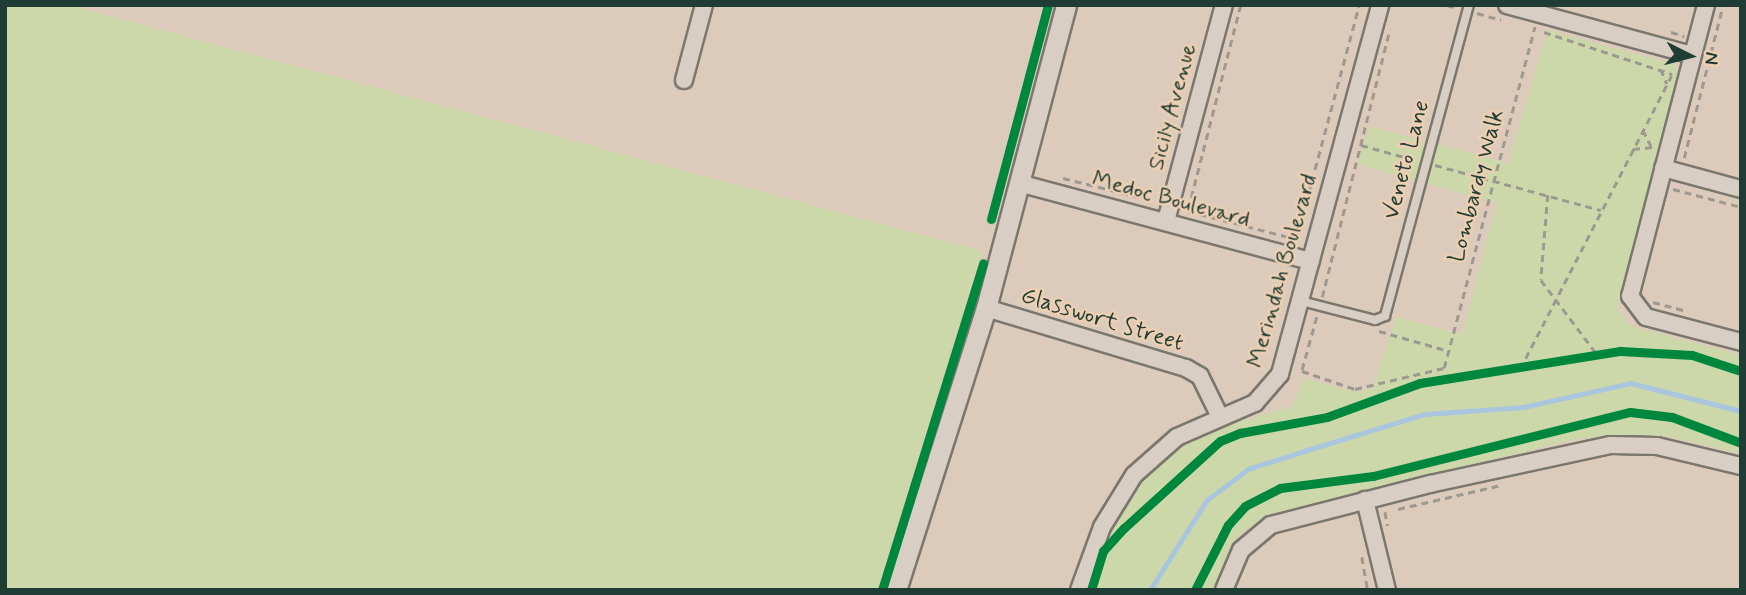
<!DOCTYPE html>
<style>
body{margin:0}
#map{position:relative;width:1746px;height:595px;overflow:hidden;background:#dccbba;font-family:Mynerve,sans-serif}
div>[style]{position:absolute}
[style*='--x']{left:calc(var(--x)*1px);top:calc(var(--y)*1px);width:calc(var(--w)*1px);rotate:calc(var(--a)*1deg)}
.green>*{inset:0;background:#ccd8aa}
.stream>*{height:4.5px;margin:-2.25px;padding:0 2.25px;transform-origin:2.25px;border-radius:2.25px;background:#aac6df}
.path>*{height:2.5px;margin-top:-1.25px;transform-origin:0;background:repeating-linear-gradient(90deg,#9d9990 0 7px,transparent 0 12px)}
.roads{filter:drop-shadow(2px 0 #7a776e) drop-shadow(-2px 0 #7a776e) drop-shadow(0 2px #7a776e) drop-shadow(0 -2px #7a776e)}
.service>*{height:8px;margin:-4px;padding:0 4px;transform-origin:4px;border-radius:4px;background:#d9cec3}
.minor>*{height:16px;margin:-8px;padding:0 8px;transform-origin:8px;border-radius:8px;background:#d9cec3}
.tertiary>*{height:19px;margin:-9.5px;padding:0 9.5px;transform-origin:9.5px;border-radius:9.5px;background:#d9cec3}
.cycleway>*{height:9px;margin:-4.5px;padding:0 4.5px;transform-origin:4.5px;border-radius:4.5px;background:#00873e}
span{translate:-50% -50%;white-space:nowrap;text-align:center;line-height:1.15;-webkit-text-stroke:5px #eccfb2;paint-order:stroke}
.street-label{font-size:23px;color:#1f3d34}
.frame{position:absolute;inset:0;border:7px solid #1f3d34;pointer-events:none}
.north{position:absolute;left:1655px;top:21px;width:70px;height:70px;-webkit-text-stroke:5px #eccfb2;paint-order:stroke;rotate:96deg;font-size:19px;font-weight:700;line-height:28px;text-align:center;color:#1f3d34}
.north::after{content:'';display:block;margin:auto;width:24px;height:32px;background:#1f3d34;clip-path:polygon(50% 0,100% 100%,50% 72%,0 100%)}
</style>
<div id="map">
<div class="green">
<div style="clip-path:polygon(5px 5px,69px 5px,982px 251px,877px 590px,5px 590px)"></div>
<div style="clip-path:polygon(1548px 30px,1673px 64px,1678px 71px,1617px 308px,1631px 326px,1741px 355px,1741px 454px,1667px 436px,1580px 438px,1266px 515px,1238px 536px,1213px 590px,1086px 590px,1102px 539px,1137px 480px,1180px 444px,1217px 427px,1292px 407px,1304px 378px,1355px 392px,1372px 388px,1396px 317px,1462px 334px,1497px 203px,1358px 165px,1369px 126px,1508px 163px)"></div>
</div>
<div class="stream">
<div style="--x:1150;--y:590;--w:107;--a:-57.7"></div>
<div style="--x:1207;--y:500;--w:51;--a:-37.1"></div>
<div style="--x:1248;--y:469;--w:59;--a:-17.8"></div>
<div style="--x:1304;--y:451;--w:127;--a:-17"></div>
<div style="--x:1425;--y:414;--w:98;--a:-4.1"></div>
<div style="--x:1523;--y:407;--w:111;--a:-12.5"></div>
<div style="--x:1631;--y:383;--w:114;--a:14.3"></div>
</div>
<div class="path">
<div style="--x:1241;--y:5;--w:213;--a:104.4"></div>
<div style="--x:1188;--y:211;--w:112;--a:14.5"></div>
<div style="--x:1296;--y:239;--w:242;--a:-74.9"></div>
<div style="--x:1447;--y:5;--w:10;--a:17"></div>
<div style="--x:1477;--y:13;--w:25;--a:16"></div>
<div style="--x:1544;--y:32;--w:135;--a:18.2"></div>
<div style="--x:1671;--y:32;--w:14;--a:17"></div>
<div style="--x:1661;--y:69;--w:16;--a:68"></div>
<div style="--x:1643;--y:130;--w:18;--a:63"></div>
<div style="--x:1361;--y:145;--w:56;--a:15.5"></div>
<div style="--x:1633;--y:149;--w:20;--a:-6"></div>
<div style="--x:1684;--y:158;--w:158;--a:-75.7"></div>
<div style="--x:1435;--y:165;--w:172;--a:15.2"></div>
<div style="--x:1063;--y:178;--w:95;--a:14"></div>
<div style="--x:1673;--y:189;--w:70;--a:14.8"></div>
<div style="--x:1548;--y:195;--w:85;--a:94.7"></div>
<div style="--x:1541;--y:280;--w:93;--a:52.9"></div>
<div style="--x:1322;--y:297;--w:276;--a:-75.8"></div>
<div style="--x:1653;--y:302;--w:35;--a:15"></div>
<div style="--x:1317;--y:317;--w:56;--a:105.5"></div>
<div style="--x:1302;--y:371;--w:56;--a:18.8"></div>
<div style="--x:1355;--y:389;--w:91;--a:-13.3"></div>
<div style="--x:1444;--y:368;--w:353;--a:-75.1"></div>
<div style="--x:1379;--y:331;--w:73;--a:15.9"></div>
<div style="--x:1520;--y:369;--w:330;--a:-62.7"></div>
<div style="--x:1398;--y:509;--w:106;--a:-13.1"></div>
<div style="--x:1385;--y:512;--w:14;--a:78"></div>
<div style="--x:1362;--y:557;--w:34;--a:80"></div>
</div>
<div class="roads">
<div class="service">
<div style="--x:1301;--y:301;--w:76;--a:14.4"></div>
<div style="--x:1375;--y:320;--w:11;--a:-22"></div>
<div style="--x:1385;--y:316;--w:322;--a:-74.9"></div>
</div>
<div class="minor">
<div style="--x:1507;--y:5;--w:192;--a:15.1"></div>
<div style="--x:1706;--y:5;--w:301;--a:104.6"></div>
<div style="--x:1630;--y:296;--w:26;--a:53"></div>
<div style="--x:1646;--y:317;--w:98;--a:14.7"></div>
<div style="--x:684;--y:80;--w:78;--a:-75.1"></div>
<div style="--x:1663;--y:168;--w:81;--a:15.1"></div>
<div style="--x:1019;--y:183;--w:302;--a:15"></div>
<div style="--x:1166;--y:221;--w:224;--a:-75"></div>
<div style="--x:986;--y:308;--w:209;--a:16.7"></div>
<div style="--x:1186;--y:368;--w:16;--a:30"></div>
<div style="--x:1200;--y:376;--w:46;--a:64"></div>
<div style="--x:1365;--y:500;--w:93;--a:76.3"></div>
<div style="--x:1079;--y:590;--w:67;--a:-69.9"></div>
<div style="--x:1102;--y:527;--w:61;--a:-58.4"></div>
<div style="--x:1134;--y:475;--w:57;--a:-41.5"></div>
<div style="--x:1177;--y:437;--w:85;--a:-23.6"></div>
<div style="--x:1255;--y:403;--w:38;--a:-49"></div>
<div style="--x:1280;--y:374;--w:382;--a:-74.8"></div>
<div style="--x:1224;--y:590;--w:43;--a:-67"></div>
<div style="--x:1241;--y:550;--w:39;--a:-40"></div>
<div style="--x:1271;--y:525;--w:164;--a:-14.5"></div>
<div style="--x:1430;--y:484;--w:185;--a:-12.2"></div>
<div style="--x:1611;--y:445;--w:46;--a:1.2"></div>
<div style="--x:1657;--y:446;--w:86;--a:13.4"></div>
</div>
<div class="tertiary">
<div style="--x:896;--y:590;--w:296;--a:-72.3"></div>
<div style="--x:986;--y:308;--w:313;--a:-75.2"></div>
</div>
</div>
<div class="cycleway">
<div style="--x:991;--y:219;--w:221;--a:-75.1"></div>
<div style="--x:882;--y:590;--w:342;--a:-72.8"></div>
<div style="--x:1091;--y:590;--w:41;--a:-72.9"></div>
<div style="--x:1103;--y:551;--w:31;--a:-48"></div>
<div style="--x:1124;--y:528;--w:130;--a:-42.2"></div>
<div style="--x:1220;--y:441;--w:22;--a:-22"></div>
<div style="--x:1240;--y:433;--w:88;--a:-10.4"></div>
<div style="--x:1327;--y:417;--w:99;--a:-20.1"></div>
<div style="--x:1420;--y:383;--w:203;--a:-9.1"></div>
<div style="--x:1620;--y:351;--w:72;--a:3.2"></div>
<div style="--x:1692;--y:355;--w:52;--a:18.1"></div>
<div style="--x:1195;--y:590;--w:73;--a:-63.1"></div>
<div style="--x:1228;--y:525;--w:25;--a:-48"></div>
<div style="--x:1245;--y:506;--w:39;--a:-27"></div>
<div style="--x:1280;--y:488;--w:94;--a:-7.4"></div>
<div style="--x:1373;--y:476;--w:265;--a:-14"></div>
<div style="--x:1630;--y:412;--w:42;--a:6.8"></div>
<div style="--x:1672;--y:417;--w:74;--a:20.6"></div>
</div>
<div class="street-label">
<span style="left:1173px;top:107px;rotate:-75deg">Sicily Avenue</span>
<span style="left:1407px;top:160px;rotate:-75deg">Veneto Lane</span>
<span style="left:1477px;top:186px;rotate:-75deg">Lombardy Walk</span>
<span style="left:1171px;top:200px;rotate:15deg">Medoc Boulevard</span>
<span style="left:1283px;top:271px;rotate:-74deg">Merindah Boulevard</span>
<span style="left:1102px;top:320px;rotate:17deg">Glasswort Street</span>
</div>
<div class="frame"></div>
<div class="north">N</div>
</div>
